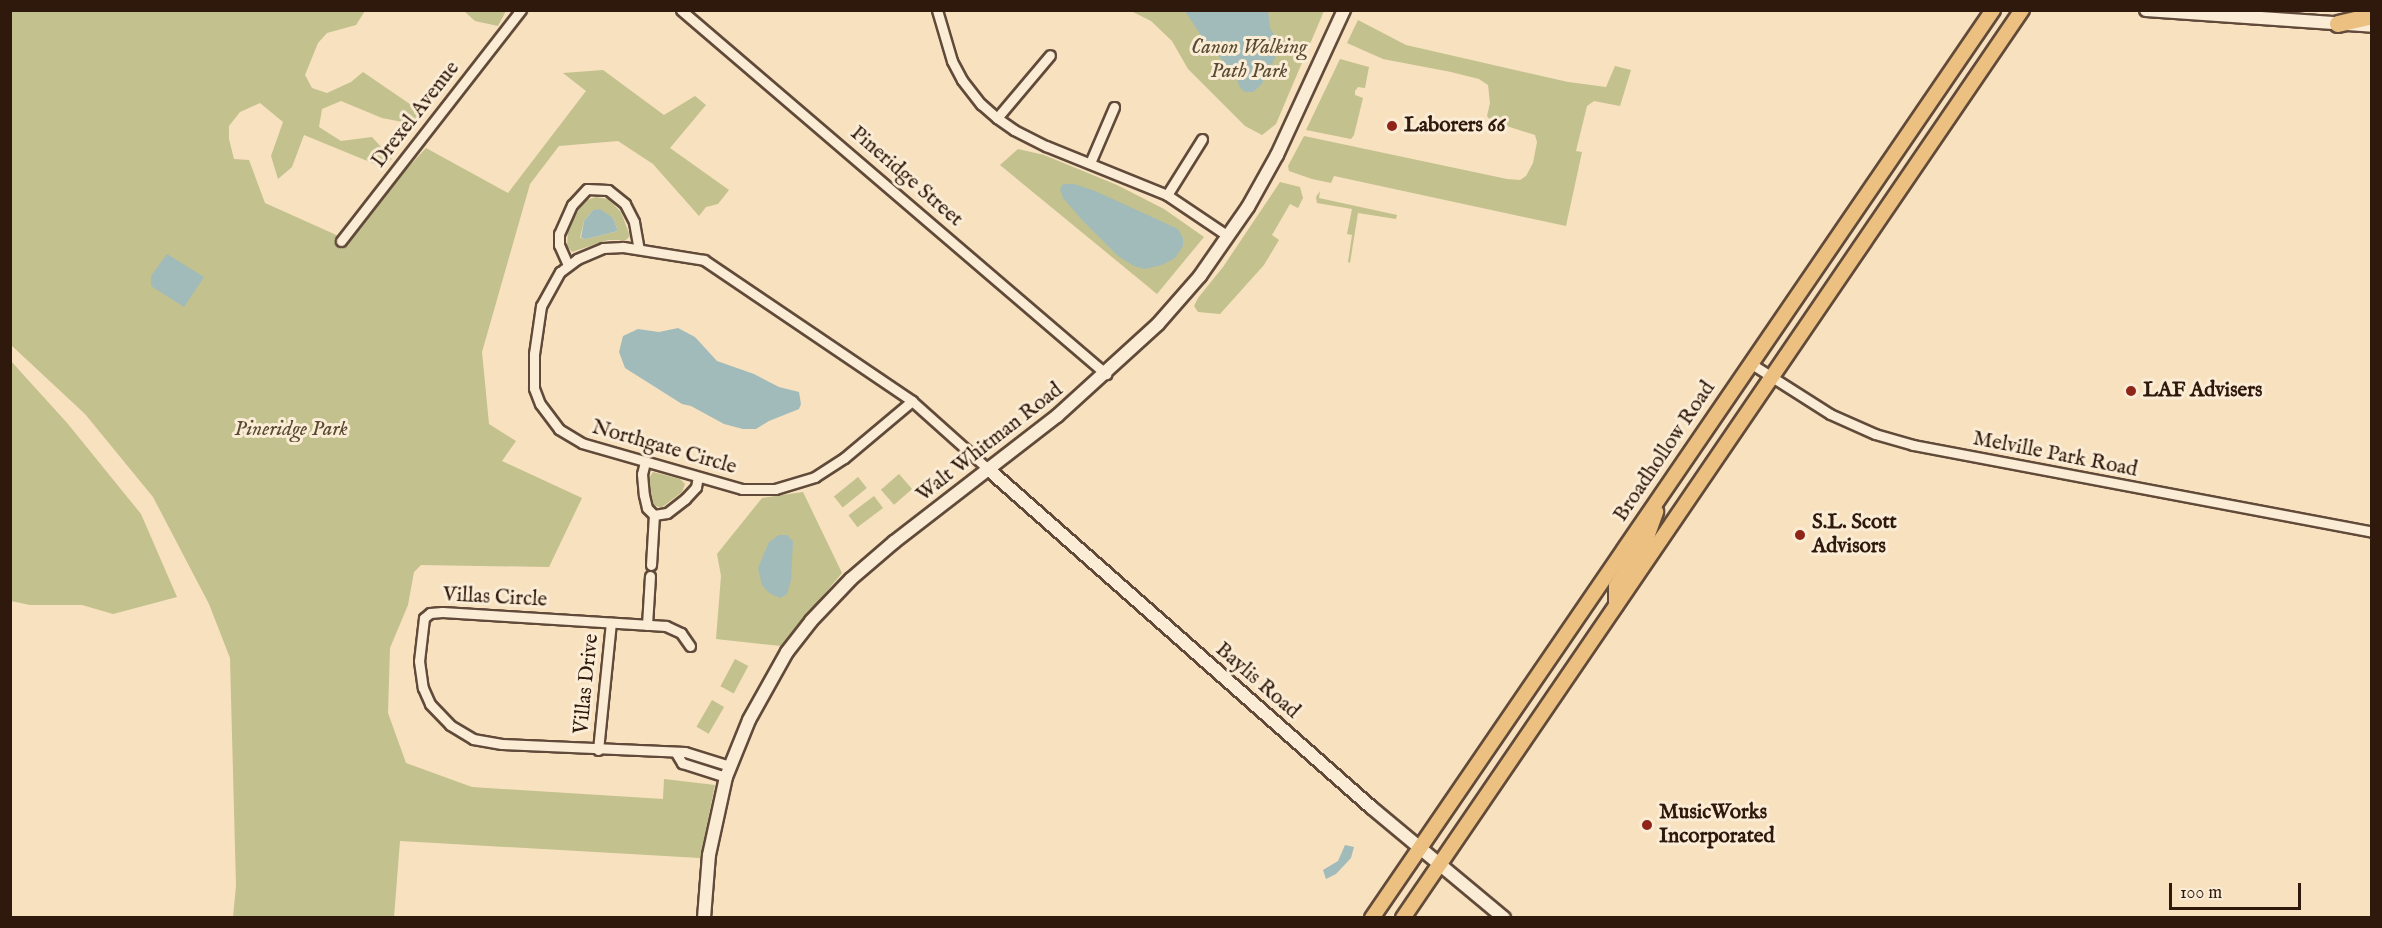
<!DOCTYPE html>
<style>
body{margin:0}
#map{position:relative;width:2382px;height:928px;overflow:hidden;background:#f7e1bf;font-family:"IM FELL English",serif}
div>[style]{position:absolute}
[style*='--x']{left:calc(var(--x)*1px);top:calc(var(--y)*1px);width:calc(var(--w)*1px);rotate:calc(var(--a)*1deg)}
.green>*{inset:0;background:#c3c18d;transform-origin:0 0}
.water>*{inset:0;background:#a1bbbb}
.roads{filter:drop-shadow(2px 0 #614a39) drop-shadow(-2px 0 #614a39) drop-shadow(0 2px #614a39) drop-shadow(0 -2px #614a39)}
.street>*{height:9px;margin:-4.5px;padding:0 4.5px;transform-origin:4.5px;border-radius:4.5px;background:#faecd5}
.secondary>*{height:12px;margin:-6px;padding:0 6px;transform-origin:6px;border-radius:6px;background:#faecd5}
.primary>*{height:14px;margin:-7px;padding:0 7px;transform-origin:7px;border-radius:7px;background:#ecc080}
.highway>*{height:16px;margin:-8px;padding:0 8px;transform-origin:8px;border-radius:8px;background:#ecc080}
.dots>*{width:16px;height:16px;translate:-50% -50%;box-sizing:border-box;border:3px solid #faecd5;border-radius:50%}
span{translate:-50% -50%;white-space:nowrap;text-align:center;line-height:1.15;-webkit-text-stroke:6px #faecd5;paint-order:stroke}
.park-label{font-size:21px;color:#5b4b33;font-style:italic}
.street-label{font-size:21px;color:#2f180c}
.poi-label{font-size:21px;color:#2f180c;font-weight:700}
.left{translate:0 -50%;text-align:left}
.frame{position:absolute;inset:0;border:12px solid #2f180c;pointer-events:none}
.scale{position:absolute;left:2169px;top:883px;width:132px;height:27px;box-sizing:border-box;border:3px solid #2f180c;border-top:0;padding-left:8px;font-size:18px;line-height:21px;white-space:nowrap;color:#2f180c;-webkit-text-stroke:4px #faecd5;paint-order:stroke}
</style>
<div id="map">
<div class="green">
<div style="clip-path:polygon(10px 11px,365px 11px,356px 25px,327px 33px,318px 43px,305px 75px,312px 88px,327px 93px,351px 82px,363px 72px,423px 113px,418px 125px,382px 118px,341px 101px,322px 109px,319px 127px,341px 141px,372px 137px,392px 159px,382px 167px,304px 135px,292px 167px,278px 179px,271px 156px,283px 122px,260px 103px,240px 112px,229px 126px,229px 139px,234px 159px,249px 160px,265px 203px,343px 238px,426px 148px,508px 193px,586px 91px,563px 73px,603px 70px,664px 115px,695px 96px,706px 105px,670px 148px,729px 190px,718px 204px,706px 207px,699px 216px,653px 164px,618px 141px,559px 146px,530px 184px,482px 352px,489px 424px,516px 441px,502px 461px,582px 498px,549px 567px,421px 565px,414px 572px,408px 605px,390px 648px,388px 713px,406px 763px,472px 787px,663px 799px,664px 779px,715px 785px,700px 858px,400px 841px,394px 917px,233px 917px,236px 886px,230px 658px,209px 604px,153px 497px,85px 414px,11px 345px)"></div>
<div style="clip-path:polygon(464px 11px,506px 11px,498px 26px,475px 21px)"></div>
<div style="clip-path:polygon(1131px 11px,1324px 11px,1276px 124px,1262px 135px,1245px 126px,1188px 69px,1172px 41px,1151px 21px)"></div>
<div style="clip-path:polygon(1358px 20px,1406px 45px,1568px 82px,1606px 87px,1615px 66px,1631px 70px,1620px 106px,1594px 101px,1587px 106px,1576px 151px,1582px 152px,1566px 226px,1334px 176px,1331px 183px,1312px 179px,1289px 171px,1288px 166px,1304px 136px,1507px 179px,1520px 180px,1526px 176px,1533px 163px,1537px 142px,1535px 135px,1491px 121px,1487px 116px,1490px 103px,1488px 85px,1479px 79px,1451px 72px,1383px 59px,1347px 43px)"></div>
<div style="clip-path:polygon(1340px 59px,1369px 67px,1365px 88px,1358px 87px,1355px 91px,1355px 95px,1363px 98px,1354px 135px,1351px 139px,1306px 130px)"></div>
<div style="clip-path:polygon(1018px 149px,1044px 155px,1117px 185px,1164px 209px,1204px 237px,1157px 294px,1000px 165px)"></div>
<div style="clip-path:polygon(1280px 182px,1300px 187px,1303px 198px,1298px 208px,1290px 204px,1272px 235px,1279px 240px,1264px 265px,1220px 314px,1198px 312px,1194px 306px,1198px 298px,1223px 267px)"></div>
<div style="clip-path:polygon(1320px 191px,1319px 198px,1397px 215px,1396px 219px,1358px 213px,1350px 263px,1348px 262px,1352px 235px,1347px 234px,1352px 209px,1317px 203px,1316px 197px)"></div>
<div style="clip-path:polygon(evenodd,596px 197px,608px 199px,621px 212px,630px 236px,626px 240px,608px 240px,572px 252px,567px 246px,568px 228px,584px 201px,596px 197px,593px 210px,613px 218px,618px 231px,586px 239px,580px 238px,584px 221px,593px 210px)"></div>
<div style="clip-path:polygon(10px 360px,68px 424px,141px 514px,177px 597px,113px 614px,82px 605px,30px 605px,11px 601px)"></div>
<div style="clip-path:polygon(653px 472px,680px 479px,685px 484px,682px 492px,661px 508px,654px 505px,648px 480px)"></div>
<div style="left:899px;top:474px;width:20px;height:24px;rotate:49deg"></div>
<div style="left:858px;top:477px;width:14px;height:31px;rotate:51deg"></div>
<div style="clip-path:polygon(803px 492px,842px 573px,781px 646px,716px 639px,721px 576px,717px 554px,762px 498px)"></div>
<div style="left:874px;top:496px;width:15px;height:32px;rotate:53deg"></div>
<div style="left:735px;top:659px;width:15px;height:31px;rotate:28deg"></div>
<div style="left:712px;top:700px;width:14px;height:31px;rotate:30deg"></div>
</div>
<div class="water">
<div style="clip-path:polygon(1185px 11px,1268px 11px,1270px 28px,1278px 41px,1275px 58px,1261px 85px,1253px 92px,1245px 92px,1240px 88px,1235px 74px,1204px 40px)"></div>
<div style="clip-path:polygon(1063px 184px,1074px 184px,1095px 191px,1178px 229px,1183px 238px,1183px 246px,1175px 258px,1162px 265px,1145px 269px,1134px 266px,1118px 256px,1083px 221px,1063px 198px,1060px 189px)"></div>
<div style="clip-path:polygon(600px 209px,613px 218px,618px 231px,586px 239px,581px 238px,584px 221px,593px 210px)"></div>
<div style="clip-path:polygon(167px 254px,204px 277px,184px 307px,151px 286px,151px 276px)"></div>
<div style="clip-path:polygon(678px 328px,695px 337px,717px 361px,754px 374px,779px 387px,799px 392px,801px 404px,799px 409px,769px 421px,756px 429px,743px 429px,724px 424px,691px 406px,682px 404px,625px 368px,619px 352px,623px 336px,638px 329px,659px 332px)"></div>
<div style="clip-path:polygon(779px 535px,787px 535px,793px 541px,791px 580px,787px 594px,780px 598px,769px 593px,762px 585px,758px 568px,769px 542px)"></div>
<div style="clip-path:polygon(1345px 845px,1354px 847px,1351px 858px,1336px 874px,1326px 879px,1323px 870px,1338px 861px)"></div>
</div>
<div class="roads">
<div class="street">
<div style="--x:681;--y:10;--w:560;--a:40.58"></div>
<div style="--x:937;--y:10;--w:53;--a:73.6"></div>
<div style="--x:952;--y:61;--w:21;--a:62"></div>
<div style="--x:962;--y:80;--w:31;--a:52"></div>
<div style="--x:981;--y:104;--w:21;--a:41"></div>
<div style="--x:997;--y:118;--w:21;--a:35"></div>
<div style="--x:1014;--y:130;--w:36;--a:27"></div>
<div style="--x:1046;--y:146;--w:131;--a:22"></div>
<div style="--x:1167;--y:195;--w:73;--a:33.9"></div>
<div style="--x:997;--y:118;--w:82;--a:-49.9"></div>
<div style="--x:1090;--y:163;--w:61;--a:-66.8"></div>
<div style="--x:1167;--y:195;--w:66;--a:-58"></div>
<div style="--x:341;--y:241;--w:293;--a:-52.1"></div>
<div style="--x:568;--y:265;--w:22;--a:-114"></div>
<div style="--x:559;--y:245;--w:11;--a:-90"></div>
<div style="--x:559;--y:234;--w:32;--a:-66"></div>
<div style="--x:572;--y:205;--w:22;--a:-47"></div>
<div style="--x:587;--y:189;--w:21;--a:3"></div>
<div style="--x:608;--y:190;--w:22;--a:39"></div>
<div style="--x:625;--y:204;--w:20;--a:63"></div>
<div style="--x:634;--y:222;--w:27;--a:80"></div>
<div style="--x:1750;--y:363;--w:95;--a:32.5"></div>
<div style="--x:1830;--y:414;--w:49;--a:24"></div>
<div style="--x:1875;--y:434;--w:40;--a:16"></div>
<div style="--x:1913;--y:445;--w:467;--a:10.7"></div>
<div style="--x:912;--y:401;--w:89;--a:140"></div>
<div style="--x:844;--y:458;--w:35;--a:147"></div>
<div style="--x:815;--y:477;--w:42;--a:163.3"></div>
<div style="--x:775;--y:489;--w:33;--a:180"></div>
<div style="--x:742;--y:489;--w:166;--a:-164"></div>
<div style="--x:582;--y:443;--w:27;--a:-149"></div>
<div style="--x:559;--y:429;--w:31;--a:-127"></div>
<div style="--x:540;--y:404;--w:17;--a:-111"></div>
<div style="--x:534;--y:388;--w:34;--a:-90"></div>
<div style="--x:534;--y:354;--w:49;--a:-81.7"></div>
<div style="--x:541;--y:306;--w:39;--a:-61"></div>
<div style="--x:560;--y:272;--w:21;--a:-37"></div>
<div style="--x:577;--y:259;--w:28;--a:-23"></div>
<div style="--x:603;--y:248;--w:20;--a:-3"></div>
<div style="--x:623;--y:247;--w:82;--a:9.1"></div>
<div style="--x:704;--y:260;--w:251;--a:34.1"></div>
<div style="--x:912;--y:401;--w:102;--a:41.8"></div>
<div style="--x:645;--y:462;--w:12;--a:104"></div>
<div style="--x:642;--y:474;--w:21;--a:85"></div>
<div style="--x:644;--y:495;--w:13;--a:77"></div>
<div style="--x:647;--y:508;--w:10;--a:45"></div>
<div style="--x:654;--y:515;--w:13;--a:-9"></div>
<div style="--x:667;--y:513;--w:23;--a:-38"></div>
<div style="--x:685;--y:499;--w:16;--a:-47"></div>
<div style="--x:696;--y:487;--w:10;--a:-79"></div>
<div style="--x:651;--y:565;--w:50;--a:-86.6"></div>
<div style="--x:647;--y:625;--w:49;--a:-86.5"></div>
<div style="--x:690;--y:646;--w:16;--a:-125"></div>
<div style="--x:681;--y:633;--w:17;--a:-155"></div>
<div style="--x:666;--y:626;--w:224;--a:-176.4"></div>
<div style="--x:442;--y:612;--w:12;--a:175"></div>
<div style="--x:430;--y:613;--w:8;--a:140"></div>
<div style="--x:424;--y:618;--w:43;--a:96.6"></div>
<div style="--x:419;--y:661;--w:27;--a:82"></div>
<div style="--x:423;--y:688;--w:17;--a:66"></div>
<div style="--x:430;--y:704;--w:29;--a:46"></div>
<div style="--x:450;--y:725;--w:27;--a:31"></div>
<div style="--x:473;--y:739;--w:29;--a:10"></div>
<div style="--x:502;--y:744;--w:183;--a:2.5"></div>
<div style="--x:685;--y:752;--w:47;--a:17.3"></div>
<div style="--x:598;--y:750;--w:128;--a:-84.2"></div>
<div style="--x:676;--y:753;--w:12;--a:59"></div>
<div style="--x:682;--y:763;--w:46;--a:17.7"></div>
</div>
<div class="secondary">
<div style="--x:2146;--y:10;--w:227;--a:4"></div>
<div style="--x:988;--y:469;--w:512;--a:41.44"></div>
<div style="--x:1372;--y:808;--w:172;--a:39.8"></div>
<div style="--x:704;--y:918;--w:63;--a:-85.5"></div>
<div style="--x:709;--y:855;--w:80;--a:-77.7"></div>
<div style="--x:726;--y:777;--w:61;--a:-68"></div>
<div style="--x:749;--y:720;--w:78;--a:-60.8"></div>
<div style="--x:787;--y:652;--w:39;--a:-52"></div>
<div style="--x:811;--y:621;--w:58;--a:-46.4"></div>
<div style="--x:851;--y:579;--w:57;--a:-40.7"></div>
<div style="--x:894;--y:542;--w:206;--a:-37.7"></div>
<div style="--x:1057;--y:416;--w:137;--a:-42.3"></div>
<div style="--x:1158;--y:324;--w:64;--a:-48.8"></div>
<div style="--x:1200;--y:276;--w:84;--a:-55.2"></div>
<div style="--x:1248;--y:207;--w:60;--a:-60.9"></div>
<div style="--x:1277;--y:155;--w:160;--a:-65.2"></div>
</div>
<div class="primary">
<div style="--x:1616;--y:605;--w:19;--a:-90"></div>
<div style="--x:1616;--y:586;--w:58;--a:-57.7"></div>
<div style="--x:1647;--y:537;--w:27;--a:-70"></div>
<div style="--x:1372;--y:918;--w:1100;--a:-55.63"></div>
<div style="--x:1403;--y:918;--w:1099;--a:-55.72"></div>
</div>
<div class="highway">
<div style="--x:2338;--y:24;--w:35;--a:-13"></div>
</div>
</div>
<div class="dots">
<div style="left:1392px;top:126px;background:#8f2418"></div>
<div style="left:2131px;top:391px;background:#8f2418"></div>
<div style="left:1800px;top:535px;background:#8f2418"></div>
<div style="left:1647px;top:825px;background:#8f2418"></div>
</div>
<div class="park-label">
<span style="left:1249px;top:60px">Canon Walking<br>Path Park</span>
<span style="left:291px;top:430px">Pineridge Park</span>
</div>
<div class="street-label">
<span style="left:416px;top:115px;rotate:-52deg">Drexel Avenue</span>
<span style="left:906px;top:177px;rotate:41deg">Pineridge Street</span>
<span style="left:990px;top:443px;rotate:-38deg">Walt Whitman Road</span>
<span style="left:664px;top:448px;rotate:16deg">Northgate Circle</span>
<span style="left:1665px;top:452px;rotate:-56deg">Broadhollow Road</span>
<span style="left:2055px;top:455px;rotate:11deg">Melville Park Road</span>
<span style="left:495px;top:598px;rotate:3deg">Villas Circle</span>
<span style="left:1257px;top:681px;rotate:41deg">Baylis Road</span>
<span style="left:587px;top:684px;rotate:-84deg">Villas Drive</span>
</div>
<div class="poi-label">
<span class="left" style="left:1404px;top:126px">Laborers 66</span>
<span class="left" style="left:2143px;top:391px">LAF Advisers</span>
<span class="left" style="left:1812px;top:535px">S.L. Scott<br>Advisors</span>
<span class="left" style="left:1659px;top:825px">MusicWorks<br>Incorporated</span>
</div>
<div class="frame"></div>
<div class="scale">100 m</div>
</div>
